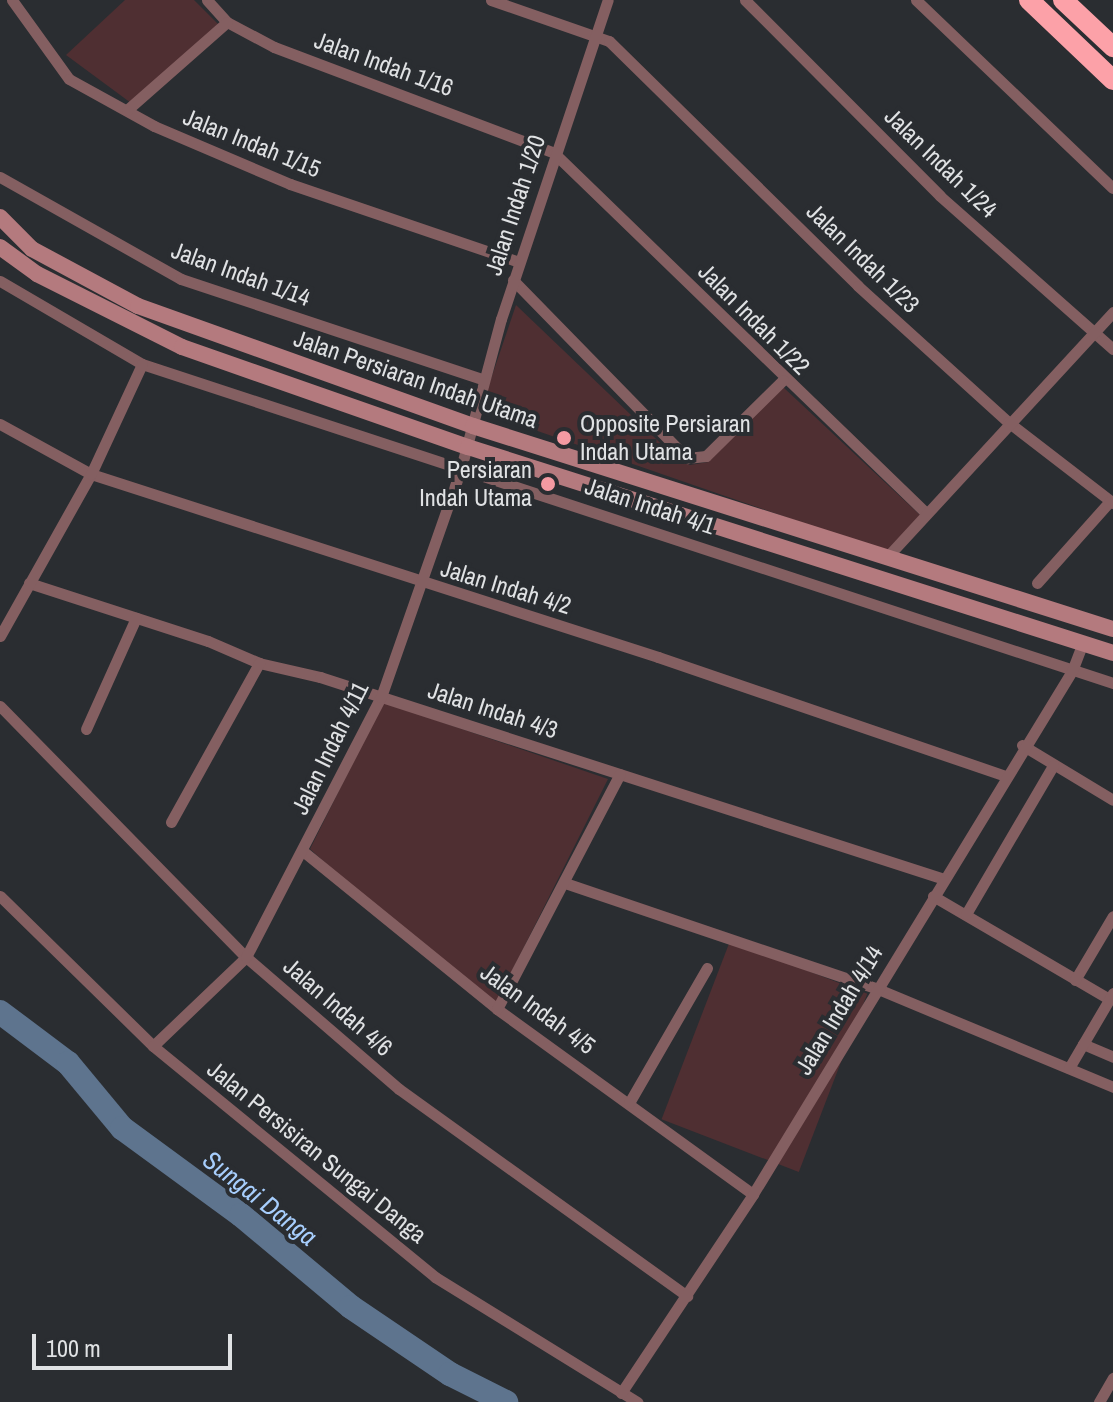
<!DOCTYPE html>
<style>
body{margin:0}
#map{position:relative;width:1113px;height:1402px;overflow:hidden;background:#2a2d31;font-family:"Archivo Narrow",sans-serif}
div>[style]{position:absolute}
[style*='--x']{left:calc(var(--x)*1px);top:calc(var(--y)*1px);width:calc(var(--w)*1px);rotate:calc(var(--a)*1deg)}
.green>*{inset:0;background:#4f2f32;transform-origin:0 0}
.river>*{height:24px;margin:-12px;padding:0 12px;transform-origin:12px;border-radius:12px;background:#5e748e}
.street>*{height:11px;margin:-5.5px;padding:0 5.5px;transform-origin:5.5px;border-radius:5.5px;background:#845f61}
.secondary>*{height:16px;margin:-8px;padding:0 8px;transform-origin:8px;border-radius:8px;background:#b47a7e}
.highway>*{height:20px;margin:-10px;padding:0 10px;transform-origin:10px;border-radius:10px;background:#fca1a8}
.dots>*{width:22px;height:22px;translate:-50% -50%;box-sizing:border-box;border:4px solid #2a2d31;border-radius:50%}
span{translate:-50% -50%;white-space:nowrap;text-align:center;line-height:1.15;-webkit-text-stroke:8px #2a2d31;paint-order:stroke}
.street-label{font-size:24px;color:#e0e2e4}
.poi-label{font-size:24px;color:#e0e2e4}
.left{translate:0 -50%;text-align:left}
.right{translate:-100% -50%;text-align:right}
.water-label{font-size:26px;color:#a7cefd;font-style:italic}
.scale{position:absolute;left:32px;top:1334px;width:200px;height:36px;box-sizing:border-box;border:4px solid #e0e2e4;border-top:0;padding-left:10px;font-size:24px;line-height:28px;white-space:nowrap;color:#e0e2e4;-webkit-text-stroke:6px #2a2d31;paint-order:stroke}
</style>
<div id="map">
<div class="green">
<div style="clip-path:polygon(125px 0,194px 0,219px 25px,131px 103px,66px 55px)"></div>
<div style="clip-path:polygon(516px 305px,676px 458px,690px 465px,708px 462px,783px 387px,920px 515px,887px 552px,480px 411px)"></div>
<div style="clip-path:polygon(383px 702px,608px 779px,496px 1003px,408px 937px,310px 849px)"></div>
<div style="left:730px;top:941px;width:147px;height:191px;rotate:21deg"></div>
</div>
<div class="river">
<div style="--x:0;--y:1012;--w:85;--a:36.9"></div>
<div style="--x:68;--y:1063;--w:85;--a:50.3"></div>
<div style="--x:122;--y:1128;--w:147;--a:36.2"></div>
<div style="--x:241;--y:1215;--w:143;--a:39.9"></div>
<div style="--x:351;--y:1307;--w:120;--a:34.1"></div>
<div style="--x:450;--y:1374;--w:63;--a:26.6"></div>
</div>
<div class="street">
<div style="--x:12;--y:0;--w:97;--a:54.2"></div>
<div style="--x:69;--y:79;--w:97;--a:28.9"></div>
<div style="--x:154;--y:126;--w:148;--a:23.1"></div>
<div style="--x:290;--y:184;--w:242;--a:18.8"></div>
<div style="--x:207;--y:0;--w:30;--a:48"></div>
<div style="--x:227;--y:22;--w:53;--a:28"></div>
<div style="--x:274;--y:47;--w:299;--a:20.7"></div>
<div style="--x:554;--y:153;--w:518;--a:44.06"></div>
<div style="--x:491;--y:0;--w:125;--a:19.2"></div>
<div style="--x:609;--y:41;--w:349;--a:44.5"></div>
<div style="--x:858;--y:286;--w:202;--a:42.2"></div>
<div style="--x:1008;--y:422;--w:133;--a:37.6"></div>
<div style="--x:745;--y:0;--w:276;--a:45.1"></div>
<div style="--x:940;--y:196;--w:231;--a:41.5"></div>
<div style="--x:916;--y:0;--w:272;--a:43.7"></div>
<div style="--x:127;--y:110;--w:133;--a:-41.3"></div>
<div style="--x:0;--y:177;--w:208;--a:29.4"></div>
<div style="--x:181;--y:279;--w:317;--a:18.4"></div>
<div style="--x:513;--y:280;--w:249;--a:45.7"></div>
<div style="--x:687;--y:458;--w:19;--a:-6"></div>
<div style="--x:706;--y:456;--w:108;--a:-44.6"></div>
<div style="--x:0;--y:281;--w:164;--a:30.3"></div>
<div style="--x:142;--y:364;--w:1022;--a:18.19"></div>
<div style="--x:0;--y:424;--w:104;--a:28.8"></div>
<div style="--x:91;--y:474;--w:596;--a:17.89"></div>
<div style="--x:658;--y:657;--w:367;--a:18.9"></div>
<div style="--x:888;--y:556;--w:332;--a:-47.3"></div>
<div style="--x:29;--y:583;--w:188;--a:18"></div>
<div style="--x:208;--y:641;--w:56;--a:23.3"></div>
<div style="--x:259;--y:663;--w:63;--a:12.9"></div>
<div style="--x:320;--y:677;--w:656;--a:17.94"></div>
<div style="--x:1037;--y:583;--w:110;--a:-48.3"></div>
<div style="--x:0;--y:636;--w:186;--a:-60.7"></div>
<div style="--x:91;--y:474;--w:121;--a:-65.1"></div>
<div style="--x:0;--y:706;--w:351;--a:45.6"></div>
<div style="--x:246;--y:957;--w:202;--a:40.8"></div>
<div style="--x:399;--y:1089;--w:355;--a:35.7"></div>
<div style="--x:86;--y:729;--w:122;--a:-65.8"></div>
<div style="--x:1022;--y:745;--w:106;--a:31.1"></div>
<div style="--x:171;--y:822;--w:182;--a:-61"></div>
<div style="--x:304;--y:852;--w:249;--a:39.1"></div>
<div style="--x:497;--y:1009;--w:316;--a:35.9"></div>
<div style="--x:565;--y:883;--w:330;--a:18.7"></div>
<div style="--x:878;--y:989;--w:255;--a:22.6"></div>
<div style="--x:0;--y:896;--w:214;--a:44.4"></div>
<div style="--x:153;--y:1046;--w:365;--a:39.3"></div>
<div style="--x:435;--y:1277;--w:238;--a:31.7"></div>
<div style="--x:933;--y:896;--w:204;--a:30.3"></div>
<div style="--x:966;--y:914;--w:172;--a:-59.6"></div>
<div style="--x:1075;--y:980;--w:74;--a:-59.3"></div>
<div style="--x:497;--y:1009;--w:265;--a:-62.4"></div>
<div style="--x:1083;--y:1044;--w:33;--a:23"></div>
<div style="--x:153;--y:1046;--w:129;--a:-43.7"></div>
<div style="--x:246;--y:957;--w:293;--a:-62.6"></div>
<div style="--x:381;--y:697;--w:243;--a:-70.7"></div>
<div style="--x:461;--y:468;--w:154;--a:-75"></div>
<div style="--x:501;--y:319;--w:336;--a:-71.5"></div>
<div style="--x:1069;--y:1068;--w:87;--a:-59.6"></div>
<div style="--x:629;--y:1103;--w:156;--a:-60"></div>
<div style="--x:621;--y:1393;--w:239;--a:-56.4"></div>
<div style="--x:753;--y:1194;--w:613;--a:-58.62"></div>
<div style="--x:1072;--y:671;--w:31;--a:-69"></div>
<div style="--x:1099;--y:1402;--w:28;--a:-60"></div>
</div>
<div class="secondary">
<div style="--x:0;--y:217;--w:45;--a:45"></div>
<div style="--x:32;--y:249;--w:120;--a:28.3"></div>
<div style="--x:138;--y:306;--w:356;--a:19.7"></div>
<div style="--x:473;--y:426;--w:671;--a:17.6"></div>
<div style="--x:0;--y:247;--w:46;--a:36.1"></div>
<div style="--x:37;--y:274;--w:162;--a:26.7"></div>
<div style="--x:182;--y:347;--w:303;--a:19.3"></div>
<div style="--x:468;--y:447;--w:677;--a:17.71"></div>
</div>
<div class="highway">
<div style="--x:1029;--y:0;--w:116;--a:43.6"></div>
<div style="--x:1063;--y:0;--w:69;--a:43.2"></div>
</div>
<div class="dots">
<div style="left:564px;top:438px;background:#f49aa2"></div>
<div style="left:548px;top:484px;background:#f49aa2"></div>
</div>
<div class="street-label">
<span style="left:384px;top:64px;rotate:20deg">Jalan Indah 1/16</span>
<span style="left:252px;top:143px;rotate:22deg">Jalan Indah 1/15</span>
<span style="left:941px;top:163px;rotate:44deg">Jalan Indah 1/24</span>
<span style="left:515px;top:205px;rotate:-72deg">Jalan Indah 1/20</span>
<span style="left:863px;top:258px;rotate:44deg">Jalan Indah 1/23</span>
<span style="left:241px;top:274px;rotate:20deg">Jalan Indah 1/14</span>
<span style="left:754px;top:319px;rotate:45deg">Jalan Indah 1/22</span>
<span style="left:416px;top:379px;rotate:19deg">Jalan Persiaran Indah Utama</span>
<span style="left:650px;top:506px;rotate:18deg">Jalan Indah 4/1</span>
<span style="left:506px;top:587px;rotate:17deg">Jalan Indah 4/2</span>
<span style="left:493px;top:710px;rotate:18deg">Jalan Indah 4/3</span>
<span style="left:330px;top:748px;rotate:-64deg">Jalan Indah 4/11</span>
<span style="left:338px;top:1007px;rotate:41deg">Jalan Indah 4/6</span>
<span style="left:538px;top:1009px;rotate:36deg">Jalan Indah 4/5</span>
<span style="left:839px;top:1010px;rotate:-59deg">Jalan Indah 4/14</span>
<span style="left:317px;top:1152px;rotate:39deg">Jalan Persisiran Sungai Danga</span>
</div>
<div class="poi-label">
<span class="left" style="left:580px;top:438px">Opposite Persiaran<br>Indah Utama</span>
<span class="right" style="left:532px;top:484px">Persiaran<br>Indah Utama</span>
</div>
<div class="water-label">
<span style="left:260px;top:1198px;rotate:38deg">Sungai Danga</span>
</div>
<div class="scale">100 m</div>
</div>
